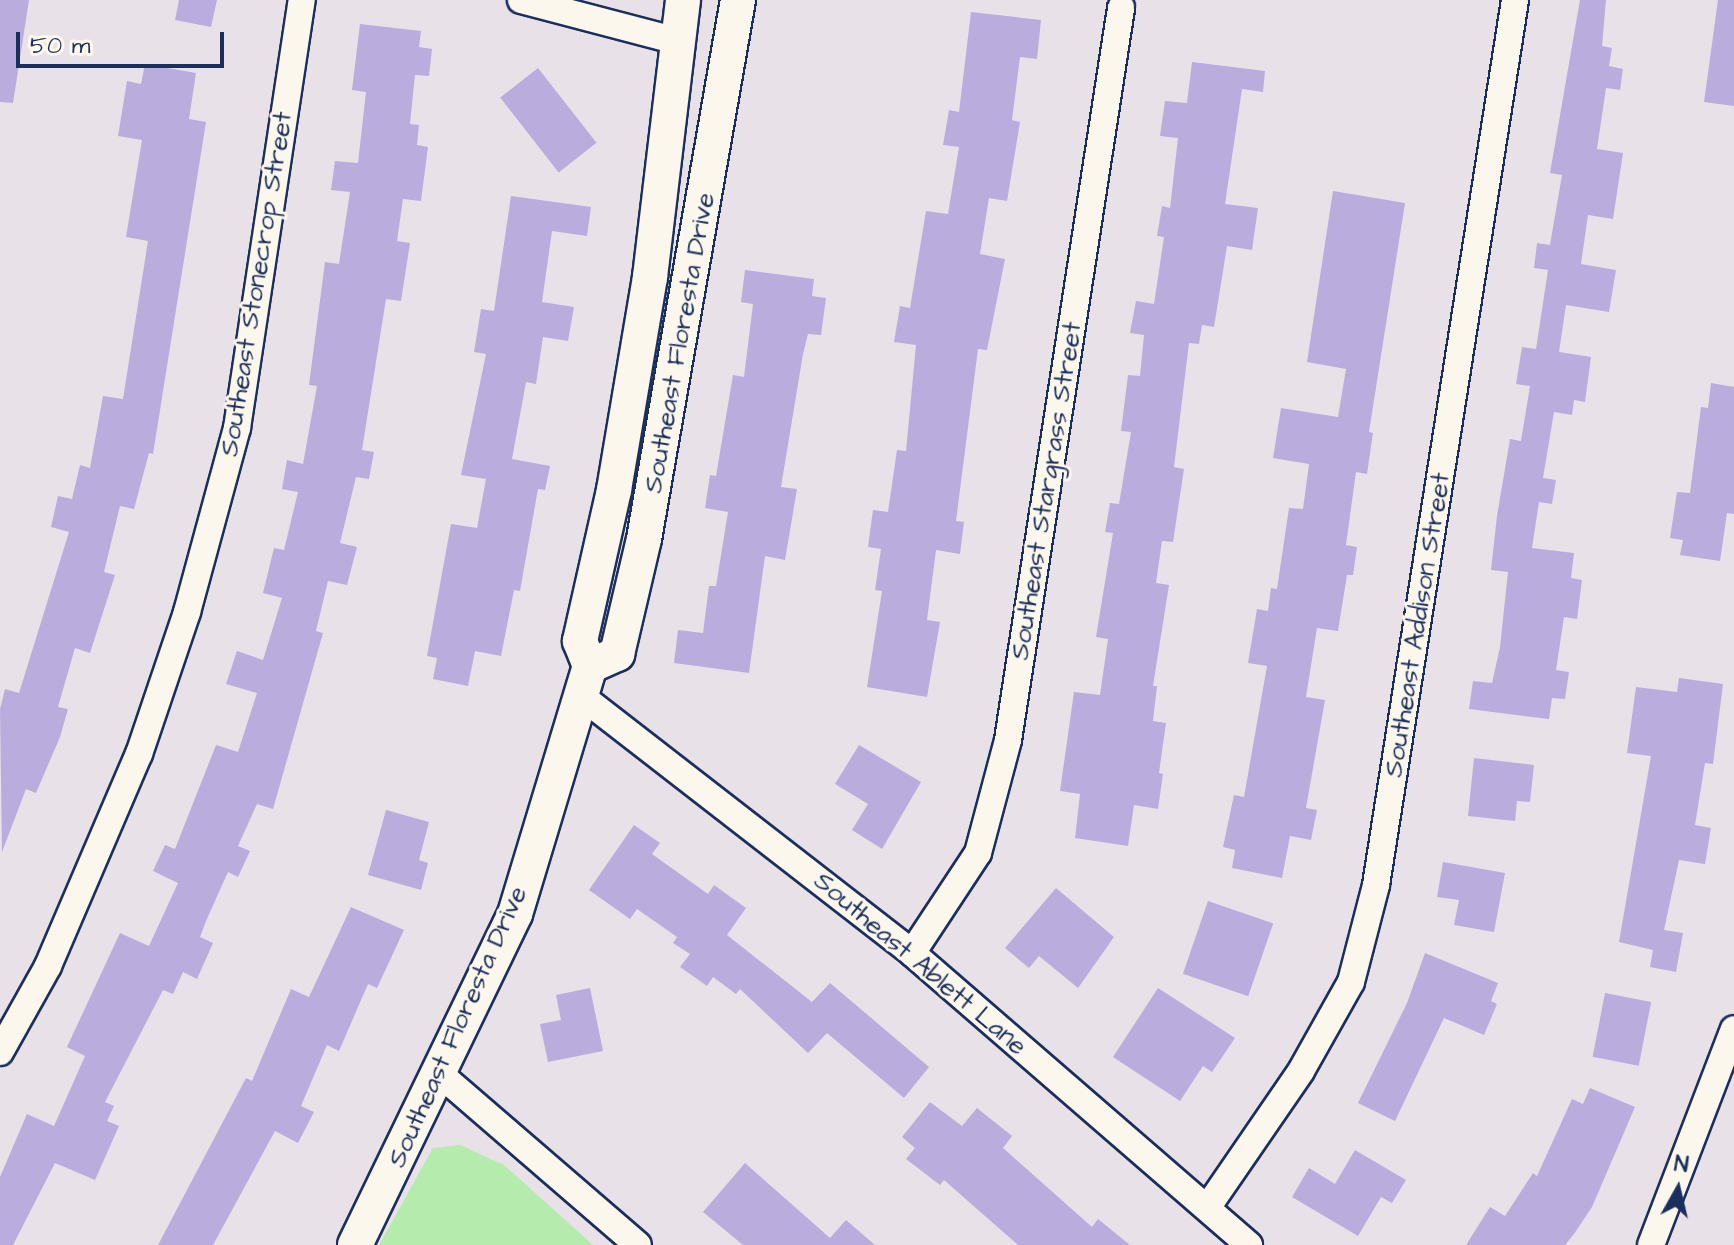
<!DOCTYPE html>
<style>
body{margin:0}
#map{position:relative;width:1734px;height:1245px;overflow:hidden;background:#e8e1e8;font-family:"Architects Daughter",sans-serif}
div>[style]{position:absolute}
[style*='--x']{left:calc(var(--x)*1px);top:calc(var(--y)*1px);width:calc(var(--w)*1px);rotate:calc(var(--a)*1deg)}
.green>*{inset:0;background:#b5ecae}
.building>*{inset:0;background:#baadde;transform-origin:0 0}
.roads{filter:drop-shadow(2px 0 #1b2f5e) drop-shadow(-2px 0 #1b2f5e) drop-shadow(0 2px #1b2f5e) drop-shadow(0 -2px #1b2f5e)}
.minor>*{height:26px;margin:-13px;padding:0 13px;transform-origin:13px;border-radius:13px;background:#fbf7ec}
.tertiary>*{height:34px;margin:-17px;padding:0 17px;transform-origin:17px;border-radius:17px;background:#fbf7ec}
span{translate:-50% -50%;white-space:nowrap;text-align:center;line-height:1.15;-webkit-text-stroke:6px #fbf7ec;paint-order:stroke}
.street-label{font-size:26px;color:#1b2f5e}
.north{position:absolute;left:1638px;top:1149px;width:80px;height:80px;-webkit-text-stroke:6px #fbf7ec;paint-order:stroke;rotate:8deg;font-size:22px;font-weight:700;line-height:32px;text-align:center;color:#1b2f5e}
.north::after{content:'';display:block;margin:auto;width:28px;height:36px;background:#1b2f5e;clip-path:polygon(50% 0,100% 100%,50% 72%,0 100%)}
.scale{position:absolute;left:16px;top:32px;width:208px;height:36px;box-sizing:border-box;border:4px solid #1b2f5e;border-top:0;padding-left:10px;font-size:24px;line-height:28px;white-space:nowrap;color:#1b2f5e;-webkit-text-stroke:6px #fbf7ec;paint-order:stroke}
</style>
<div id="map">
<div class="green">
<div style="clip-path:polygon(460px 1145px,504px 1165px,593px 1245px,379px 1245px,433px 1148px)"></div>
</div>
<div class="building">
<div style="clip-path:polygon(0 0,29px 0,13px 103px,0 102px)"></div>
<div style="clip-path:polygon(179px 0,217px 0,211px 27px,175px 20px)"></div>
<div style="clip-path:polygon(1580px 0,1606px 0,1602px 46px,1612px 48px,1609px 66px,1623px 69px,1620px 90px,1606px 88px,1597px 149px,1623px 153px,1613px 219px,1588px 215px,1581px 264px,1616px 270px,1609px 312px,1566px 305px,1559px 352px,1591px 357px,1585px 402px,1574px 400px,1572px 415px,1554px 412px,1543px 478px,1556px 480px,1552px 504px,1539px 502px,1532px 548px,1574px 553px,1571px 578px,1582px 580px,1577px 619px,1564px 617px,1556px 670px,1569px 672px,1565px 699px,1552px 698px,1549px 719px,1469px 709px,1473px 681px,1492px 683px,1500px 647px,1508px 572px,1491px 570px,1497px 516px,1510px 439px,1521px 441px,1530px 386px,1516px 384px,1522px 347px,1536px 349px,1548px 270px,1534px 268px,1537px 243px,1550px 245px,1562px 175px,1550px 173px)"></div>
<div style="clip-path:polygon(1718px 0,1734px 0,1734px 106px,1704px 102px)"></div>
<div style="clip-path:polygon(971px 12px,1041px 20px,1037px 59px,1020px 57px,1012px 120px,1020px 122px,1007px 201px,989px 198px,980px 254px,1005px 259px,987px 350px,978px 349px,956px 521px,964px 522px,960px 554px,936px 550px,927px 620px,940px 622px,927px 697px,867px 687px,882px 591px,875px 590px,881px 549px,868px 547px,873px 510px,888px 512px,897px 450px,906px 451px,916px 345px,894px 342px,900px 306px,910px 308px,926px 211px,948px 214px,959px 147px,943px 145px,949px 110px,959px 112px)"></div>
<div style="clip-path:polygon(360px 24px,421px 31px,419px 47px,432px 49px,429px 76px,415px 75px,410px 124px,419px 125px,417px 145px,428px 147px,421px 201px,403px 199px,397px 241px,410px 243px,401px 301px,386px 299px,362px 450px,374px 452px,369px 479px,356px 477px,340px 543px,357px 547px,347px 585px,328px 581px,316px 631px,323px 633px,273px 809px,257px 804px,238px 846px,250px 851px,238px 877px,228px 872px,206px 921px,200px 937px,213px 943px,197px 979px,183px 972px,173px 994px,163px 990px,105px 1102px,114px 1106px,107px 1121px,119px 1126px,95px 1180px,55px 1163px,13px 1245px,0 1245px,0 1177px,27px 1114px,54px 1126px,85px 1056px,67px 1047px,120px 933px,149px 946px,178px 883px,153px 871px,165px 845px,175px 849px,216px 745px,238px 752px,257px 693px,226px 684px,237px 651px,263px 660px,282px 598px,263px 593px,274px 548px,284px 550px,298px 492px,282px 489px,287px 460px,303px 464px,317px 386px,309px 385px,325px 262px,339px 264px,350px 192px,331px 190px,335px 161px,358px 163px,366px 92px,352px 90px)"></div>
<div style="clip-path:polygon(1192px 62px,1265px 71px,1263px 92px,1242px 89px,1225px 204px,1258px 208px,1252px 250px,1227px 246px,1214px 327px,1202px 325px,1199px 344px,1189px 343px,1174px 467px,1184px 469px,1173px 542px,1162px 541px,1156px 583px,1169px 585px,1153px 686px,1157px 686px,1153px 721px,1166px 723px,1159px 773px,1163px 774px,1158px 809px,1134px 805px,1128px 846px,1075px 838px,1080px 794px,1060px 791px,1074px 692px,1100px 695px,1108px 639px,1096px 637px,1113px 533px,1105px 532px,1110px 503px,1119px 504px,1131px 432px,1121px 431px,1128px 375px,1140px 376px,1144px 335px,1130px 333px,1136px 301px,1154px 304px,1164px 237px,1157px 236px,1162px 206px,1170px 208px,1178px 138px,1160px 136px,1165px 101px,1187px 103px)"></div>
<div style="clip-path:polygon(145px 64px,196px 73px,189px 119px,206px 122px,153px 454px,149px 453px,134px 509px,120px 506px,104px 572px,115px 575px,90px 653px,75px 648px,58px 707px,68px 709px,60px 737px,36px 793px,26px 789px,2px 852px,0 709px,5px 689px,19px 693px,69px 532px,51px 527px,58px 496px,72px 499px,80px 465px,90px 468px,103px 396px,123px 399px,148px 241px,126px 237px,142px 140px,118px 136px,127px 81px,141px 84px)"></div>
<div style="left:538px;top:68px;width:95px;height:48px;rotate:52deg"></div>
<div style="clip-path:polygon(1333px 191px,1405px 203px,1369px 432px,1373px 433px,1367px 474px,1356px 472px,1346px 545px,1357px 547px,1353px 575px,1347px 575px,1338px 631px,1317px 628px,1306px 697px,1325px 700px,1306px 808px,1317px 810px,1311px 840px,1290px 836px,1282px 878px,1232px 868px,1235px 850px,1223px 847px,1234px 795px,1244px 797px,1267px 666px,1248px 663px,1257px 609px,1268px 611px,1271px 588px,1277px 589px,1289px 508px,1303px 509px,1309px 464px,1273px 458px,1281px 408px,1338px 417px,1346px 369px,1307px 362px)"></div>
<div style="clip-path:polygon(511px 196px,591px 207px,587px 236px,552px 231px,542px 302px,574px 307px,568px 341px,543px 337px,536px 384px,526px 382px,512px 459px,550px 466px,545px 490px,538px 489px,520px 591px,514px 590px,501px 656px,475px 651px,468px 686px,433px 679px,437px 658px,427px 656px,451px 524px,477px 528px,486px 479px,461px 475px,486px 354px,474px 352px,481px 309px,494px 311px)"></div>
<div style="clip-path:polygon(745px 270px,814px 279px,812px 296px,826px 298px,821px 335px,808px 334px,803px 354px,781px 487px,797px 489px,785px 560px,765px 556px,749px 673px,674px 663px,678px 630px,703px 633px,709px 586px,716px 586px,728px 512px,705px 508px,710px 475px,716px 476px,733px 375px,744px 377px,753px 304px,741px 302px)"></div>
<div style="clip-path:polygon(1711px 383px,1734px 387px,1734px 514px,1727px 513px,1720px 561px,1680px 555px,1683px 540px,1670px 538px,1677px 492px,1690px 493px,1701px 407px,1708px 408px)"></div>
<div style="clip-path:polygon(1679px 678px,1723px 684px,1713px 764px,1705px 763px,1695px 825px,1711px 828px,1705px 864px,1679px 860px,1664px 930px,1683px 933px,1676px 972px,1650px 967px,1653px 950px,1619px 942px,1651px 756px,1627px 753px,1636px 687px,1677px 692px)"></div>
<div style="clip-path:polygon(859px 745px,921px 782px,882px 849px,852px 830px,868px 804px,835px 784px)"></div>
<div style="clip-path:polygon(1474px 758px,1534px 765px,1530px 802px,1517px 801px,1515px 821px,1468px 816px)"></div>
<div style="clip-path:polygon(386px 810px,429px 822px,419px 860px,428px 863px,421px 890px,368px 875px)"></div>
<div style="clip-path:polygon(634px 825px,660px 843px,652px 854px,708px 894px,714px 885px,746px 908px,727px 935px,812px 1002px,830px 983px,929px 1067px,904px 1098px,827px 1033px,808px 1053px,740px 989px,736px 994px,713px 977px,707px 986px,680px 967px,690px 954px,673px 943px,677px 937px,637px 909px,630px 919px,589px 890px)"></div>
<div style="clip-path:polygon(1443px 862px,1505px 873px,1494px 932px,1454px 925px,1459px 900px,1437px 897px)"></div>
<div style="clip-path:polygon(1056px 888px,1114px 937px,1078px 988px,1039px 956px,1029px 968px,1005px 948px)"></div>
<div style="left:1208px;top:901px;width:69px;height:77px;rotate:19deg"></div>
<div style="clip-path:polygon(351px 907px,404px 930px,377px 988px,368px 984px,339px 1051px,327px 1045px,301px 1106px,314px 1112px,298px 1143px,275px 1131px,213px 1245px,158px 1245px,246px 1078px,252px 1081px,291px 989px,309px 997px)"></div>
<div style="clip-path:polygon(1425px 953px,1498px 983px,1491px 1001px,1497px 1004px,1484px 1035px,1444px 1018px,1395px 1121px,1358px 1103px,1407px 1003px)"></div>
<div style="clip-path:polygon(590px 988px,603px 1051px,548px 1062px,540px 1024px,561px 1020px,556px 995px)"></div>
<div style="clip-path:polygon(1158px 988px,1235px 1038px,1212px 1072px,1203px 1066px,1180px 1101px,1113px 1057px)"></div>
<div style="left:1605px;top:993px;width:47px;height:65px;rotate:11deg"></div>
<div style="clip-path:polygon(1590px 1088px,1635px 1107px,1592px 1207px,1574px 1234px,1565px 1245px,1466px 1245px,1490px 1207px,1505px 1216px,1533px 1173px,1537px 1176px,1572px 1099px,1583px 1104px)"></div>
<div style="clip-path:polygon(930px 1102px,962px 1126px,977px 1108px,1012px 1136px,1003px 1148px,1092px 1227px,1098px 1219px,1130px 1245px,1018px 1245px,944px 1180px,940px 1185px,906px 1159px,915px 1148px,902px 1137px)"></div>
<div style="clip-path:polygon(1355px 1150px,1406px 1180px,1392px 1203px,1381px 1197px,1358px 1236px,1292px 1197px,1309px 1168px,1335px 1184px)"></div>
<div style="clip-path:polygon(745px 1163px,830px 1238px,846px 1220px,875px 1245px,743px 1245px,703px 1212px)"></div>
</div>
<div class="roads">
<div class="minor">
<div style="--x:521;--y:0;--w:161;--a:14.7"></div>
<div style="--x:581;--y:696;--w:419;--a:37.8"></div>
<div style="--x:912;--y:953;--w:446;--a:40.9"></div>
<div style="--x:912;--y:953;--w:120;--a:-56.6"></div>
<div style="--x:978;--y:853;--w:117;--a:-75.1"></div>
<div style="--x:1008;--y:740;--w:741;--a:-81.22"></div>
<div style="--x:0;--y:1052;--w:98;--a:-60.8"></div>
<div style="--x:48;--y:966;--w:231;--a:-66.8"></div>
<div style="--x:139;--y:754;--w:150;--a:-71.3"></div>
<div style="--x:187;--y:612;--w:191;--a:-74.8"></div>
<div style="--x:237;--y:428;--w:433;--a:-81.4"></div>
<div style="--x:441;--y:1075;--w:260;--a:40.8"></div>
<div style="--x:1207;--y:1208;--w:166;--a:-55.5"></div>
<div style="--x:1301;--y:1071;--w:102;--a:-60.7"></div>
<div style="--x:1351;--y:982;--w:100;--a:-75.5"></div>
<div style="--x:1376;--y:885;--w:896;--a:-81.07"></div>
<div style="--x:1651;--y:1245;--w:231;--a:-69"></div>
</div>
<div class="tertiary">
<div style="--x:590;--y:666;--w:30;--a:-24"></div>
<div style="--x:617;--y:654;--w:118;--a:-76.8"></div>
<div style="--x:644;--y:539;--w:547;--a:-80.11"></div>
<div style="--x:355;--y:1245;--w:368;--a:-64.2"></div>
<div style="--x:515;--y:914;--w:259;--a:-73.2"></div>
<div style="--x:590;--y:666;--w:27;--a:-112"></div>
<div style="--x:580;--y:641;--w:155;--a:-77.3"></div>
<div style="--x:614;--y:490;--w:216;--a:-80.4"></div>
<div style="--x:650;--y:277;--w:279;--a:-83.2"></div>
</div>
</div>
<div class="street-label">
<span style="left:257px;top:284px;rotate:-81deg">Southeast Stonecrop Street</span>
<span style="left:680px;top:343px;rotate:-80deg">Southeast Floresta Drive</span>
<span style="left:1047px;top:491px;rotate:-81deg">Southeast Stargrass Street</span>
<span style="left:1418px;top:625px;rotate:-81deg">Southeast Addison Street</span>
<span style="left:920px;top:964px;rotate:40deg">Southeast Ablett Lane</span>
<span style="left:458px;top:1027px;rotate:-66deg">Southeast Floresta Drive</span>
</div>
<div class="north">N</div>
<div class="scale">50 m</div>
</div>
